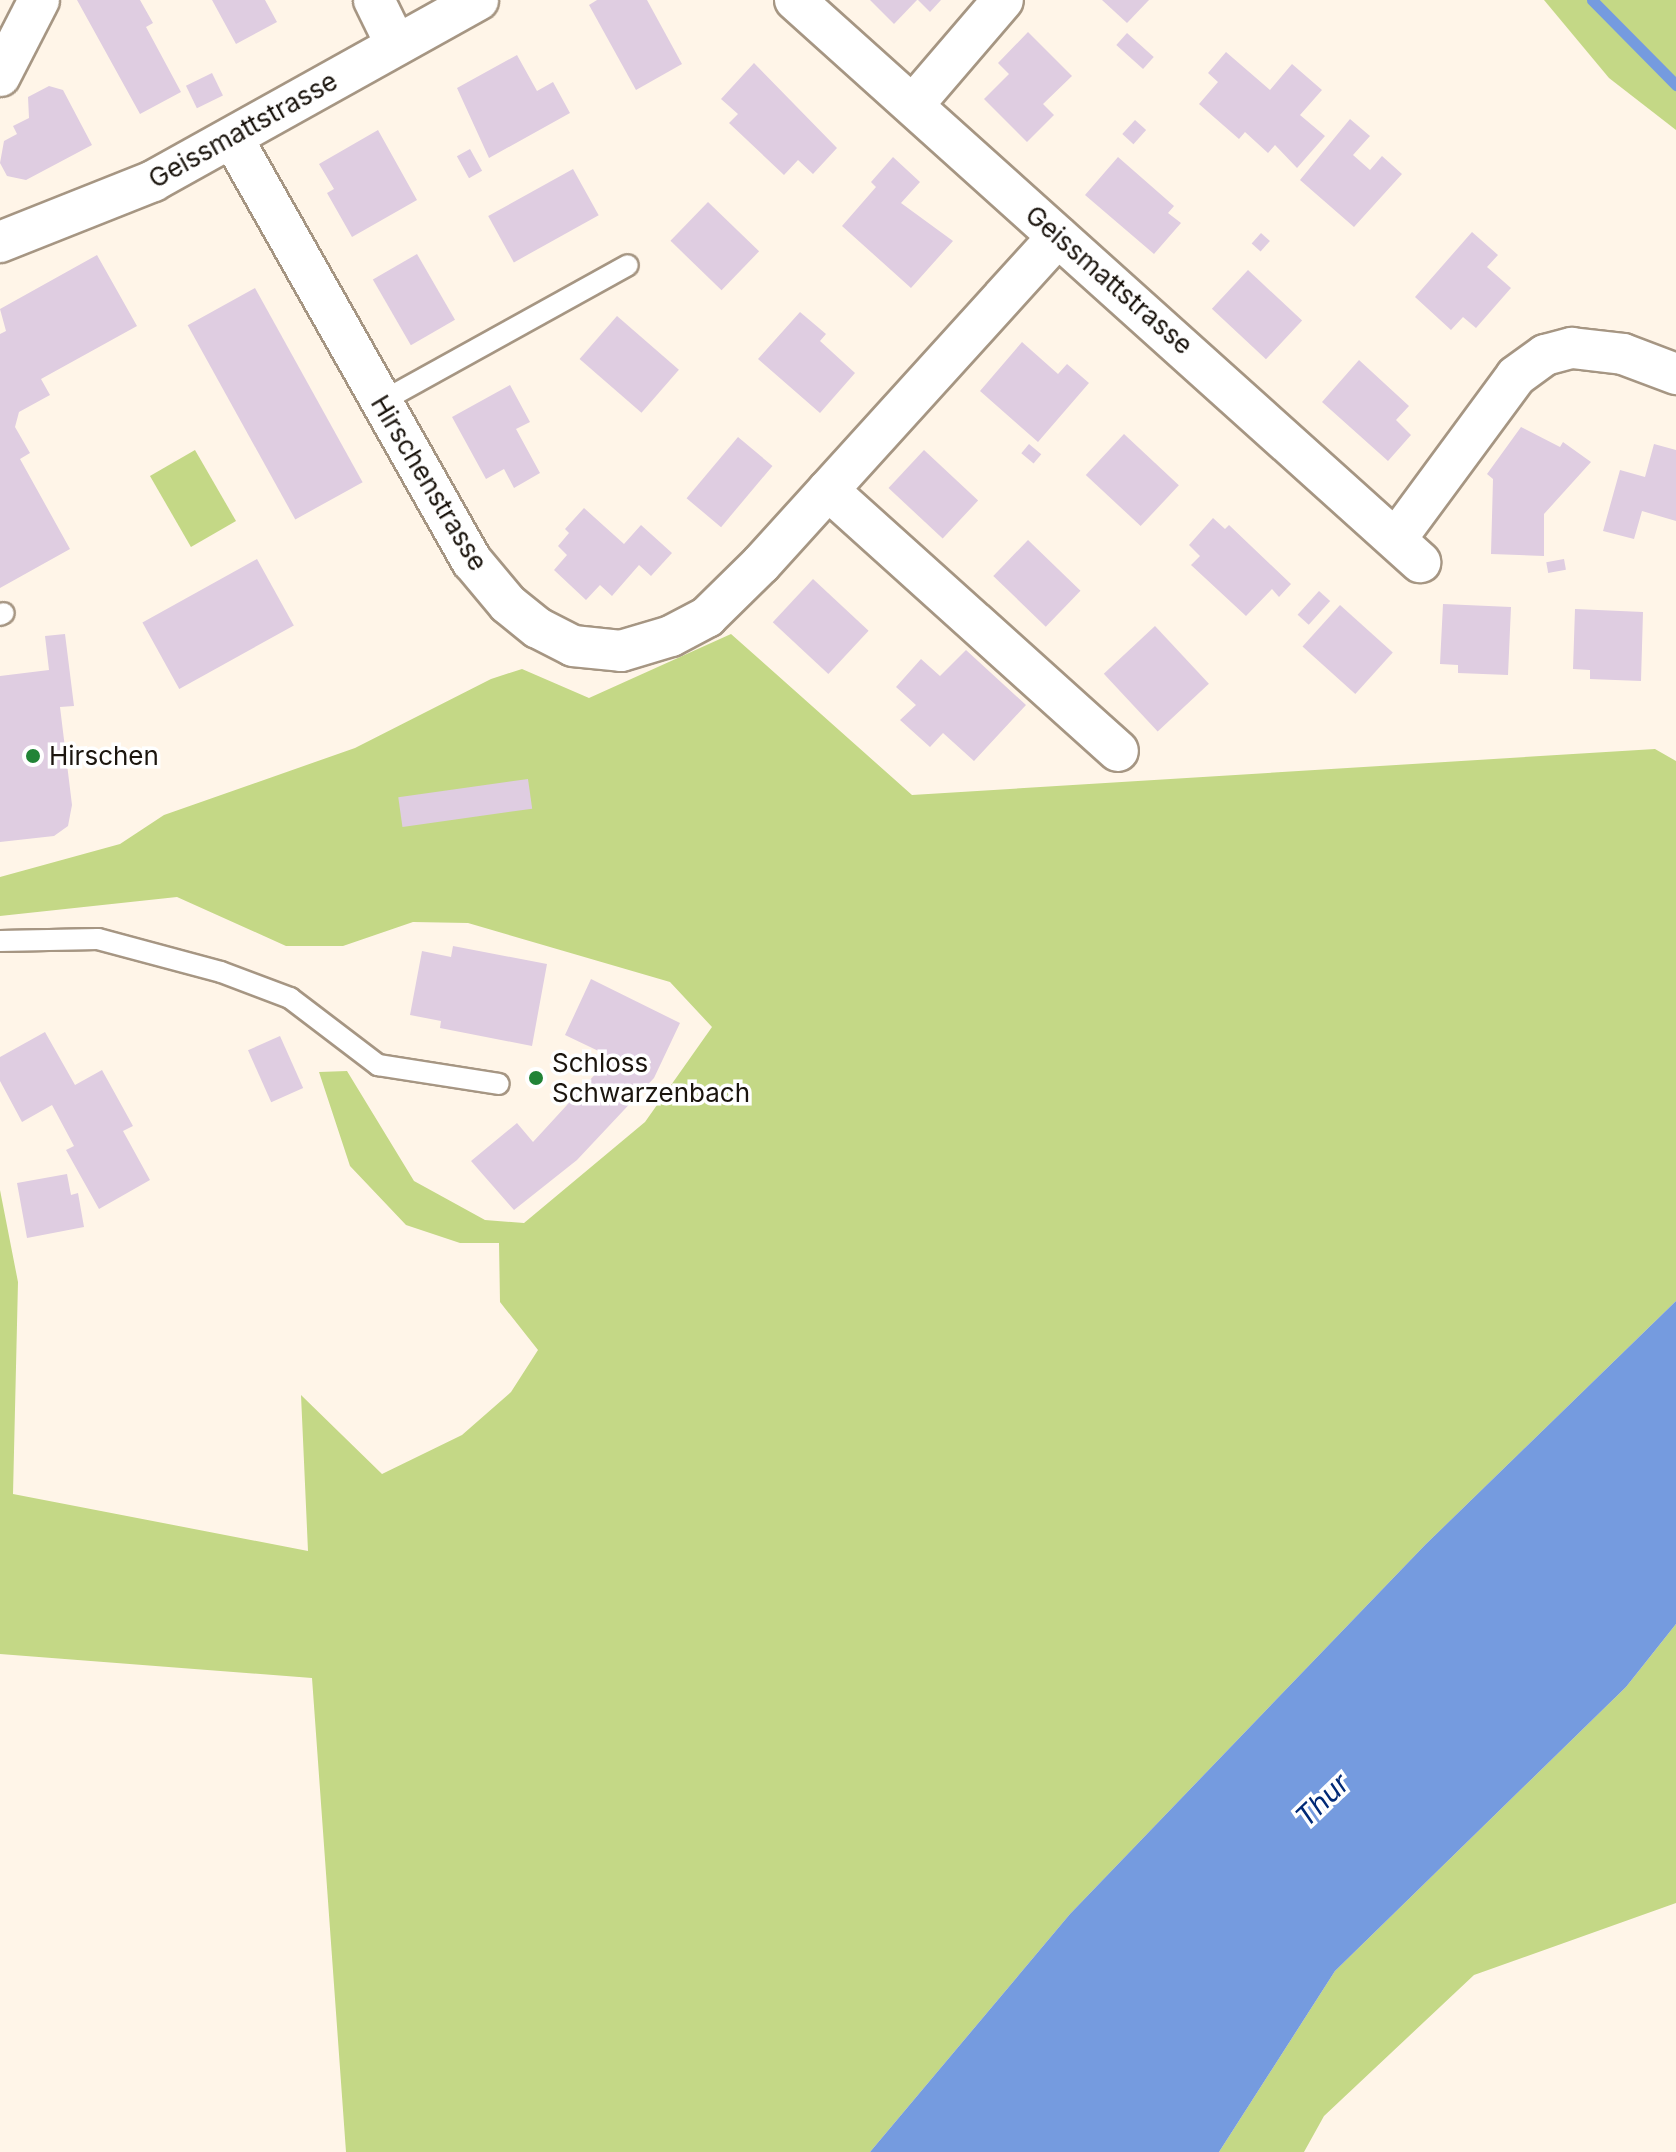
<!DOCTYPE html>
<style>
body{margin:0}
#map{position:relative;width:1676px;height:2152px;overflow:hidden;background:#fff5e8;font-family:Inter,sans-serif}
div>[style]{position:absolute}
[style*='--x']{left:calc(var(--x)*1px);top:calc(var(--y)*1px);width:calc(var(--w)*1px);rotate:calc(var(--a)*1deg)}
.green>*{inset:0;background:#c4d886;transform-origin:0 0}
.water>*{inset:0;background:#759bdf}
.stream>*{height:11px;margin:-5.5px;padding:0 5.5px;transform-origin:5.5px;border-radius:5.5px;background:#759bdf}
.building>*{inset:0;background:#dfcde1;transform-origin:0 0}
.roads{filter:drop-shadow(2px 0 #a69683) drop-shadow(-2px 0 #a69683) drop-shadow(0 2px #a69683) drop-shadow(0 -2px #a69683)}
.lane>*{height:20px;margin:-10px;padding:0 10px;transform-origin:10px;border-radius:10px;background:#fff}
.street>*{height:40px;margin:-20px;padding:0 20px;transform-origin:20px;border-radius:20px;background:#fff}
.dots>*{width:22px;height:22px;translate:-50% -50%;box-sizing:border-box;border:4px solid #fff;border-radius:50%}
span{translate:-50% -50%;white-space:nowrap;text-align:center;line-height:1.15;-webkit-text-stroke:7px #fff;paint-order:stroke}
.street-label{font-size:26px;color:#1b150e}
.poi-label{font-size:26px;color:#1b150e}
.left{translate:0 -50%;text-align:left}
.water-label{font-size:28px;color:#002976;font-style:italic}
</style>
<div id="map">
<div class="green">
<div style="clip-path:polygon(1544px 0,1676px 0,1676px 130px,1609px 78px)"></div>
<div style="left:195px;top:450px;width:82px;height:52px;rotate:60deg"></div>
<div style="clip-path:polygon(731px 634px,912px 795px,1655px 749px,1676px 761px,1676px 1301px,1425px 1545px,1070px 1914px,870px 2152px,346px 2152px,312px 1678px,0 1654px,0 1190px,18px 1282px,13px 1494px,308px 1551px,301px 1395px,382px 1474px,462px 1435px,511px 1392px,538px 1350px,500px 1302px,499px 1243px,460px 1243px,406px 1225px,350px 1166px,319px 1072px,347px 1071px,414px 1181px,485px 1220px,524px 1223px,645px 1122px,712px 1027px,670px 982px,468px 923px,413px 922px,343px 946px,286px 946px,177px 897px,0 916px,0 877px,120px 844px,164px 815px,355px 748px,491px 679px,522px 669px,589px 698px)"></div>
<div style="clip-path:polygon(1676px 1624px,1676px 1903px,1474px 1975px,1324px 2116px,1304px 2152px,1219px 2152px,1335px 1971px,1626px 1687px)"></div>
</div>
<div class="water">
<div style="clip-path:polygon(1676px 1301px,1676px 1624px,1626px 1687px,1335px 1971px,1219px 2152px,870px 2152px,1070px 1914px,1425px 1545px)"></div>
</div>
<div class="stream">
<div style="--x:1592;--y:0;--w:120;--a:45.3"></div>
</div>
<div class="building">
<div style="clip-path:polygon(77px 0,140px 0,153px 23px,146px 27px,181px 92px,140px 114px)"></div>
<div style="clip-path:polygon(212px 0,265px 0,277px 22px,236px 44px)"></div>
<div style="clip-path:polygon(597px 0,647px 0,682px 64px,636px 90px,589px 5px)"></div>
<div style="clip-path:polygon(870px 0,917px 0,894px 24px)"></div>
<div style="clip-path:polygon(918px 0,941px 0,930px 12px)"></div>
<div style="clip-path:polygon(1102px 0,1149px 0,1127px 23px)"></div>
<div style="clip-path:polygon(1028px 32px,1072px 76px,1043px 104px,1054px 115px,1027px 142px,984px 99px,1009px 74px,998px 63px)"></div>
<div style="left:1127px;top:33px;width:36px;height:16px;rotate:42deg"></div>
<div style="clip-path:polygon(1226px 52px,1270px 90px,1292px 64px,1322px 90px,1300px 115px,1325px 136px,1297px 168px,1275px 145px,1268px 153px,1245px 132px,1239px 139px,1199px 104px,1218px 82px,1208px 73px)"></div>
<div style="clip-path:polygon(517px 55px,537px 91px,553px 82px,570px 113px,489px 158px,457px 88px)"></div>
<div style="clip-path:polygon(754px 63px,837px 148px,813px 174px,798px 160px,784px 175px,729px 123px,738px 114px,721px 99px)"></div>
<div style="left:212px;top:73px;width:25px;height:29px;rotate:64deg"></div>
<div style="clip-path:polygon(49px 86px,63px 90px,92px 145px,26px 180px,7px 176px,0 163px,4px 141px,17px 134px,13px 126px,29px 118px,28px 97px)"></div>
<div style="clip-path:polygon(1350px 119px,1370px 136px,1353px 155px,1370px 170px,1382px 156px,1402px 174px,1354px 227px,1300px 180px)"></div>
<div style="left:1135px;top:120px;width:15px;height:19px;rotate:42deg"></div>
<div style="clip-path:polygon(378px 130px,417px 200px,352px 237px,327px 193px,334px 189px,319px 164px)"></div>
<div style="left:470px;top:149px;width:25px;height:15px;rotate:61deg"></div>
<div style="clip-path:polygon(893px 157px,920px 182px,901px 203px,953px 241px,911px 288px,842px 226px,876px 187px,871px 182px)"></div>
<div style="clip-path:polygon(1118px 157px,1174px 206px,1168px 213px,1181px 223px,1154px 254px,1085px 195px)"></div>
<div style="left:573px;top:169px;width:53px;height:97px;rotate:61deg"></div>
<div style="left:708px;top:202px;width:71px;height:54px;rotate:44deg"></div>
<div style="clip-path:polygon(1472px 232px,1498px 255px,1487px 267px,1511px 288px,1476px 328px,1463px 317px,1451px 330px,1415px 297px)"></div>
<div style="left:1261px;top:233px;width:12px;height:14px;rotate:42deg"></div>
<div style="left:417px;top:254px;width:76px;height:51px;rotate:60deg"></div>
<div style="clip-path:polygon(97px 255px,137px 326px,41px 379px,50px 395px,19px 412px,15px 427px,30px 453px,20px 459px,70px 549px,0 588px,0 334px,6px 331px,0 309px)"></div>
<div style="left:1248px;top:270px;width:74px;height:53px;rotate:43deg"></div>
<div style="left:255px;top:288px;width:222px;height:77px;rotate:61deg"></div>
<div style="clip-path:polygon(800px 312px,826px 334px,820px 341px,855px 373px,820px 413px,758px 359px)"></div>
<div style="left:617px;top:316px;width:82px;height:57px;rotate:41deg"></div>
<div style="clip-path:polygon(1022px 342px,1058px 374px,1067px 364px,1089px 383px,1038px 442px,980px 391px)"></div>
<div style="clip-path:polygon(1359px 360px,1409px 406px,1396px 420px,1411px 435px,1388px 461px,1322px 402px)"></div>
<div style="clip-path:polygon(510px 385px,530px 422px,516px 429px,540px 473px,514px 488px,504px 469px,486px 479px,452px 417px)"></div>
<div style="clip-path:polygon(1521px 427px,1560px 447px,1563px 442px,1591px 462px,1544px 514px,1544px 556px,1491px 554px,1493px 479px,1487px 474px)"></div>
<div style="left:1124px;top:434px;width:75px;height:56px;rotate:43deg"></div>
<div style="left:738px;top:437px;width:45px;height:80px;rotate:40deg"></div>
<div style="left:1029px;top:444px;width:16px;height:12px;rotate:40deg"></div>
<div style="clip-path:polygon(1654px 444px,1676px 450px,1676px 521px,1642px 511px,1634px 539px,1603px 531px,1620px 470px,1645px 477px)"></div>
<div style="left:924px;top:450px;width:74px;height:52px;rotate:43deg"></div>
<div style="clip-path:polygon(584px 508px,624px 544px,641px 525px,672px 553px,651px 576px,639px 565px,612px 596px,600px 585px,586px 600px,554px 570px,567px 555px,558px 546px,569px 533px,565px 529px)"></div>
<div style="clip-path:polygon(1213px 518px,1225px 529px,1229px 525px,1291px 584px,1279px 597px,1272px 589px,1246px 616px,1191px 565px,1200px 556px,1189px 545px)"></div>
<div style="left:1028px;top:540px;width:73px;height:50px;rotate:44deg"></div>
<div style="left:257px;top:559px;width:76px;height:131px;rotate:61deg"></div>
<div style="left:1564px;top:559px;width:11px;height:18px;rotate:80deg"></div>
<div style="left:813px;top:579px;width:76px;height:59px;rotate:43deg"></div>
<div style="left:1319px;top:591px;width:15px;height:32px;rotate:42deg"></div>
<div style="clip-path:polygon(1443px 604px,1511px 607px,1508px 675px,1458px 673px,1458px 665px,1440px 664px)"></div>
<div style="left:1340px;top:605px;width:71px;height:56px;rotate:42deg"></div>
<div style="clip-path:polygon(1575px 609px,1643px 612px,1641px 681px,1590px 679px,1590px 670px,1573px 669px)"></div>
<div style="left:1155px;top:626px;width:79px;height:70px;rotate:47deg"></div>
<div style="clip-path:polygon(65px 634px,74px 706px,60px 707px,72px 805px,68px 826px,54px 836px,0 842px,0 676px,49px 670px,45px 636px)"></div>
<div style="clip-path:polygon(966px 650px,1026px 705px,974px 761px,943px 733px,930px 747px,900px 720px,916px 705px,896px 687px,921px 659px,940px 676px)"></div>
<div style="left:528px;top:779px;width:30px;height:131px;rotate:82deg"></div>
<div style="clip-path:polygon(453px 946px,547px 964px,532px 1046px,440px 1028px,441px 1021px,410px 1015px,422px 951px,451px 957px)"></div>
<div style="clip-path:polygon(591px 979px,680px 1023px,654px 1078px,577px 1160px,514px 1210px,471px 1161px,517px 1123px,533px 1142px,611px 1057px,565px 1035px)"></div>
<div style="clip-path:polygon(45px 1032px,75px 1085px,102px 1070px,133px 1126px,123px 1131px,150px 1180px,99px 1209px,66px 1150px,74px 1146px,52px 1105px,22px 1122px,0 1081px,0 1057px)"></div>
<div style="left:280px;top:1036px;width:57px;height:35px;rotate:66deg"></div>
<div style="clip-path:polygon(67px 1174px,71px 1195px,78px 1193px,84px 1227px,27px 1238px,17px 1183px)"></div>
</div>
<div class="roads">
<div class="lane">
<div style="--x:381;--y:402;--w:282;--a:-29"></div>
<div style="--x:0;--y:615;--w:4;--a:-27"></div>
<div style="--x:0;--y:941;--w:98;--a:-1.2"></div>
<div style="--x:98;--y:939;--w:127;--a:15"></div>
<div style="--x:221;--y:972;--w:74;--a:20.6"></div>
<div style="--x:290;--y:998;--w:111;--a:37.3"></div>
<div style="--x:378;--y:1065;--w:122;--a:8.9"></div>
</div>
<div class="street">
<div style="--x:374;--y:0;--w:50;--a:63.9"></div>
<div style="--x:795;--y:0;--w:841;--a:41.96"></div>
<div style="--x:0;--y:76;--w:85;--a:-62.8"></div>
<div style="--x:913;--y:105;--w:138;--a:-49.4"></div>
<div style="--x:233;--y:139;--w:485;--a:60.5"></div>
<div style="--x:472;--y:561;--w:56;--a:50.1"></div>
<div style="--x:508;--y:604;--w:38;--a:39"></div>
<div style="--x:538;--y:628;--w:39;--a:27"></div>
<div style="--x:573;--y:646;--w:48;--a:5.9"></div>
<div style="--x:621;--y:651;--w:52;--a:-16.7"></div>
<div style="--x:671;--y:636;--w:41;--a:-27.8"></div>
<div style="--x:707;--y:617;--w:76;--a:-44.5"></div>
<div style="--x:761;--y:564;--w:442;--a:-47.8"></div>
<div style="--x:0;--y:242;--w:165;--a:-21.7"></div>
<div style="--x:153;--y:181;--w:372;--a:-29.1"></div>
<div style="--x:828;--y:490;--w:390;--a:42"></div>
<div style="--x:1396;--y:539;--w:202;--a:-53.6"></div>
<div style="--x:1516;--y:376;--w:36;--a:-36"></div>
<div style="--x:1545;--y:355;--w:28;--a:-15"></div>
<div style="--x:1572;--y:348;--w:51;--a:6.7"></div>
<div style="--x:1623;--y:354;--w:57;--a:20.7"></div>
</div>
</div>
<div class="dots">
<div style="left:33px;top:756px;background:#218336"></div>
<div style="left:536px;top:1078px;background:#218336"></div>
</div>
<div class="street-label">
<span style="left:243px;top:130px;rotate:-29deg">Geissmattstrasse</span>
<span style="left:1109px;top:280px;rotate:41deg">Geissmattstrasse</span>
<span style="left:429px;top:483px;rotate:59deg">Hirschenstrasse</span>
</div>
<div class="poi-label">
<span class="left" style="left:49px;top:756px">Hirschen</span>
<span class="left" style="left:552px;top:1078px">Schloss<br>Schwarzenbach</span>
</div>
<div class="water-label">
<span style="left:1322px;top:1800px;rotate:-44deg">Thur</span>
</div>
</div>
